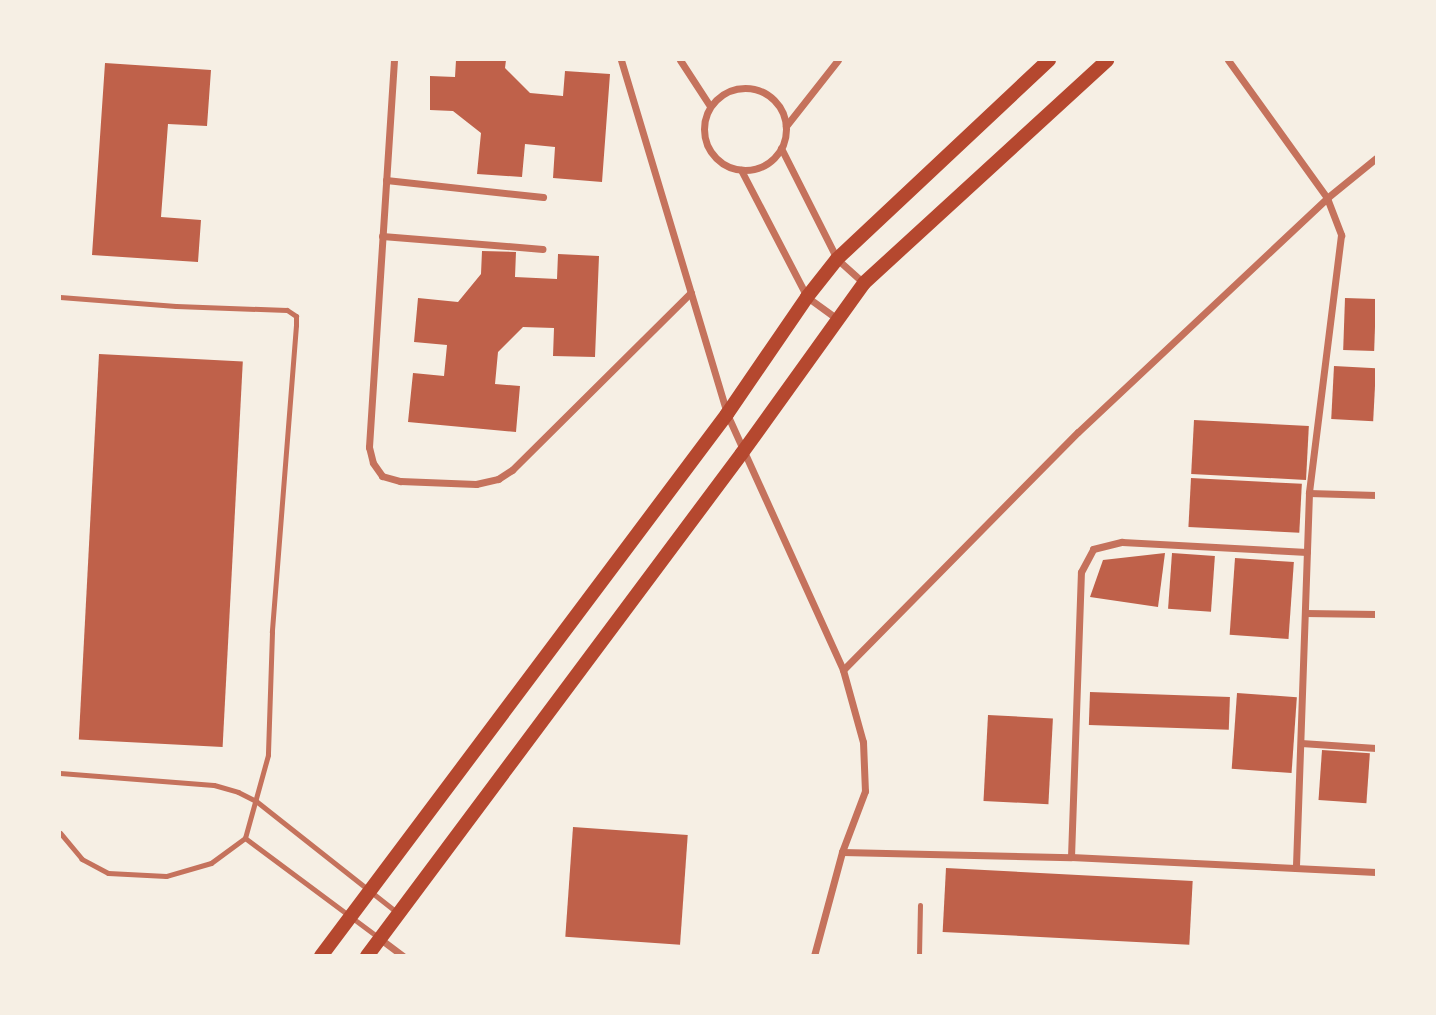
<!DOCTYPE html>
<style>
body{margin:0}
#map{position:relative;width:1436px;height:1015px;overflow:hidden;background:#f6efe4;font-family:Roboto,sans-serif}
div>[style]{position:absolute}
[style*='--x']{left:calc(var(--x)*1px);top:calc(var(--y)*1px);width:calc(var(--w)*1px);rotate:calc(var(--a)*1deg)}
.building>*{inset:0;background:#bf614a;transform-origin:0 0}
.service>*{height:5px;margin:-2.5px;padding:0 2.5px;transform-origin:2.5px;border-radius:2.5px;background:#c5725c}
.minor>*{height:7px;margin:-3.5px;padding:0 3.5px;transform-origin:3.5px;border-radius:3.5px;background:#c5725c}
.minor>.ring{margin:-3.5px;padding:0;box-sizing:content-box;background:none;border:7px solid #c5725c;border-radius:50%}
.secondary>*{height:14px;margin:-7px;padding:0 7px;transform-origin:7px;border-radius:7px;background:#b5482f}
span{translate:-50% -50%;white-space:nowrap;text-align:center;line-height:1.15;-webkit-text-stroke:7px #f6efe4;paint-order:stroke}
.frame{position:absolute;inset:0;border:61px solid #f6efe4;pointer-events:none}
</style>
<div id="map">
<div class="building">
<div style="clip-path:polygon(456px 60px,506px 60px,505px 68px,530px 93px,563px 96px,565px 71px,610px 74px,602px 182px,553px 178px,555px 147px,525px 144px,522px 177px,477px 174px,481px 133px,453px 111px,430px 110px,430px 76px,455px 77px)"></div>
<div style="clip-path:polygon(105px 63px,211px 70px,207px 126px,168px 124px,161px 217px,201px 220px,198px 262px,92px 255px)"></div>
<div style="clip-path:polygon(482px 251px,516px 252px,515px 277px,557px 279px,558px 254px,599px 256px,595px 357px,553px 356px,554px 328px,523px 327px,498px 352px,495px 384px,520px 386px,516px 432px,408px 422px,413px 373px,444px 376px,447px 345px,414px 342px,418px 298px,458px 302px,481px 274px)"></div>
<div style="left:1345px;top:298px;width:31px;height:52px;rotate:2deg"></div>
<div style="left:99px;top:354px;width:144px;height:386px;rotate:3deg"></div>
<div style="left:1334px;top:366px;width:42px;height:53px;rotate:3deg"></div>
<div style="left:1194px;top:420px;width:115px;height:54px;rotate:3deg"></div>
<div style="left:1191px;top:478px;width:111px;height:49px;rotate:3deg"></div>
<div style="clip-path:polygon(1165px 553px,1158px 607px,1090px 597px,1103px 560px)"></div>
<div style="left:1172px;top:553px;width:43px;height:56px;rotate:4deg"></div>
<div style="left:1235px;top:558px;width:59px;height:77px;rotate:4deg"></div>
<div style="left:1090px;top:692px;width:140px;height:33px;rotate:2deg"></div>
<div style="left:1237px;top:693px;width:60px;height:76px;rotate:4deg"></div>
<div style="left:988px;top:715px;width:65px;height:86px;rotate:3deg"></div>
<div style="left:1322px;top:750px;width:48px;height:50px;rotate:4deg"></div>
<div style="left:573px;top:827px;width:115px;height:110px;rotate:4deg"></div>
<div style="left:946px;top:868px;width:247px;height:64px;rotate:3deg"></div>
</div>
<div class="service">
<div style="--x:60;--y:297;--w:116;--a:4.4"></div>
<div style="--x:176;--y:306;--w:111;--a:2.1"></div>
<div style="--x:287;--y:310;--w:11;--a:34"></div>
<div style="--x:296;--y:316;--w:9;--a:90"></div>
<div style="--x:296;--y:325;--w:308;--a:94.5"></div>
<div style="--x:272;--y:632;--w:123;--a:91.9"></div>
<div style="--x:268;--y:755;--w:86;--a:105.5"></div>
<div style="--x:245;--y:838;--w:42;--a:143.7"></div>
<div style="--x:211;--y:863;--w:47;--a:163.9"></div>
<div style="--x:166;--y:876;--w:58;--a:-177"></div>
<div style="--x:108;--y:873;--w:30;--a:-152"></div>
<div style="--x:82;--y:859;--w:34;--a:-130"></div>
<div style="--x:60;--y:773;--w:154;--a:4.5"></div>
<div style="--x:214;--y:785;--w:25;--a:16"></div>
<div style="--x:238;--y:792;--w:20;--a:27"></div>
<div style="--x:256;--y:801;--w:181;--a:38.3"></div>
<div style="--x:245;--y:838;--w:167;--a:36.7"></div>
<div style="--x:919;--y:956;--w:51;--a:-88.9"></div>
</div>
<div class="minor">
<div style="--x:394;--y:60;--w:388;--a:93.7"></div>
<div style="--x:369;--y:447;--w:16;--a:76"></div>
<div style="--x:373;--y:463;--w:16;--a:55"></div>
<div style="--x:382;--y:476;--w:19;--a:16"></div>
<div style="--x:400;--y:481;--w:76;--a:2.3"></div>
<div style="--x:476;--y:484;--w:23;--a:-13"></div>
<div style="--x:498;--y:479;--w:17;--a:-33"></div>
<div style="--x:512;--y:470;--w:252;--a:-44.8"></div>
<div style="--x:621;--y:60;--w:370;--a:73.3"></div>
<div style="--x:727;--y:414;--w:281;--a:65.6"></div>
<div style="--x:843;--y:670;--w:75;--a:74.5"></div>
<div style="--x:863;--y:742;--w:49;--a:87.7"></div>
<div style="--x:865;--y:791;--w:65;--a:110.7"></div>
<div style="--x:842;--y:852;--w:108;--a:105.1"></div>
<div style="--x:680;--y:60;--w:55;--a:56.9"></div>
<div style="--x:1228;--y:60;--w:170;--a:54.3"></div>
<div style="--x:1327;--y:198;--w:40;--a:69"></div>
<div style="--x:1341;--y:235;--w:260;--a:97.1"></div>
<div style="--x:1309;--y:493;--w:375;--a:92"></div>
<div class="ring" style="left:704px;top:88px;width:75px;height:75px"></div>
<div style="--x:786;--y:126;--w:84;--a:-51.8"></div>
<div style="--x:781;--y:148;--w:124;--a:63.2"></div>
<div style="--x:837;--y:259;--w:36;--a:42"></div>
<div style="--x:741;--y:170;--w:143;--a:62.5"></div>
<div style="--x:807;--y:297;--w:36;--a:36"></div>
<div style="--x:386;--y:180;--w:158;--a:6.2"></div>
<div style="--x:382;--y:236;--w:161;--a:4.6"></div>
<div style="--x:1309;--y:493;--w:67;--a:1.7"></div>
<div style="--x:1305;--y:613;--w:71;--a:0.8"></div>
<div style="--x:843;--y:670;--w:334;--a:-45.4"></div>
<div style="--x:1078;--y:432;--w:342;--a:-43.2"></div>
<div style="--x:1327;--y:198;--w:63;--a:-39.2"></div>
<div style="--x:1301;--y:743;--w:75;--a:3.8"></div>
<div style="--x:842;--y:852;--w:229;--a:1.3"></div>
<div style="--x:1071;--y:857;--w:305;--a:2.8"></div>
<div style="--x:1071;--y:857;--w:285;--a:-88"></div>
<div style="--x:1081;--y:572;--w:26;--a:-62"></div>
<div style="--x:1093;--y:549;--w:30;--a:-14"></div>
<div style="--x:1122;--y:542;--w:185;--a:3.1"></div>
<div style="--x:379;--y:938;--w:30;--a:37"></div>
</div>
<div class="secondary">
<div style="--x:321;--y:956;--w:677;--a:-53.16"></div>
<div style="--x:727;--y:414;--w:142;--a:-55.6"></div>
<div style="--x:807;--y:297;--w:48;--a:-51.7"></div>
<div style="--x:837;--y:259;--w:291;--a:-43.2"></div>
<div style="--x:367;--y:956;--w:627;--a:-53.29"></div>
<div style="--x:742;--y:453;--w:209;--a:-54.3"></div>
<div style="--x:864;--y:283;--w:330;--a:-42.5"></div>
</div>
<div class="frame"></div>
</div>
